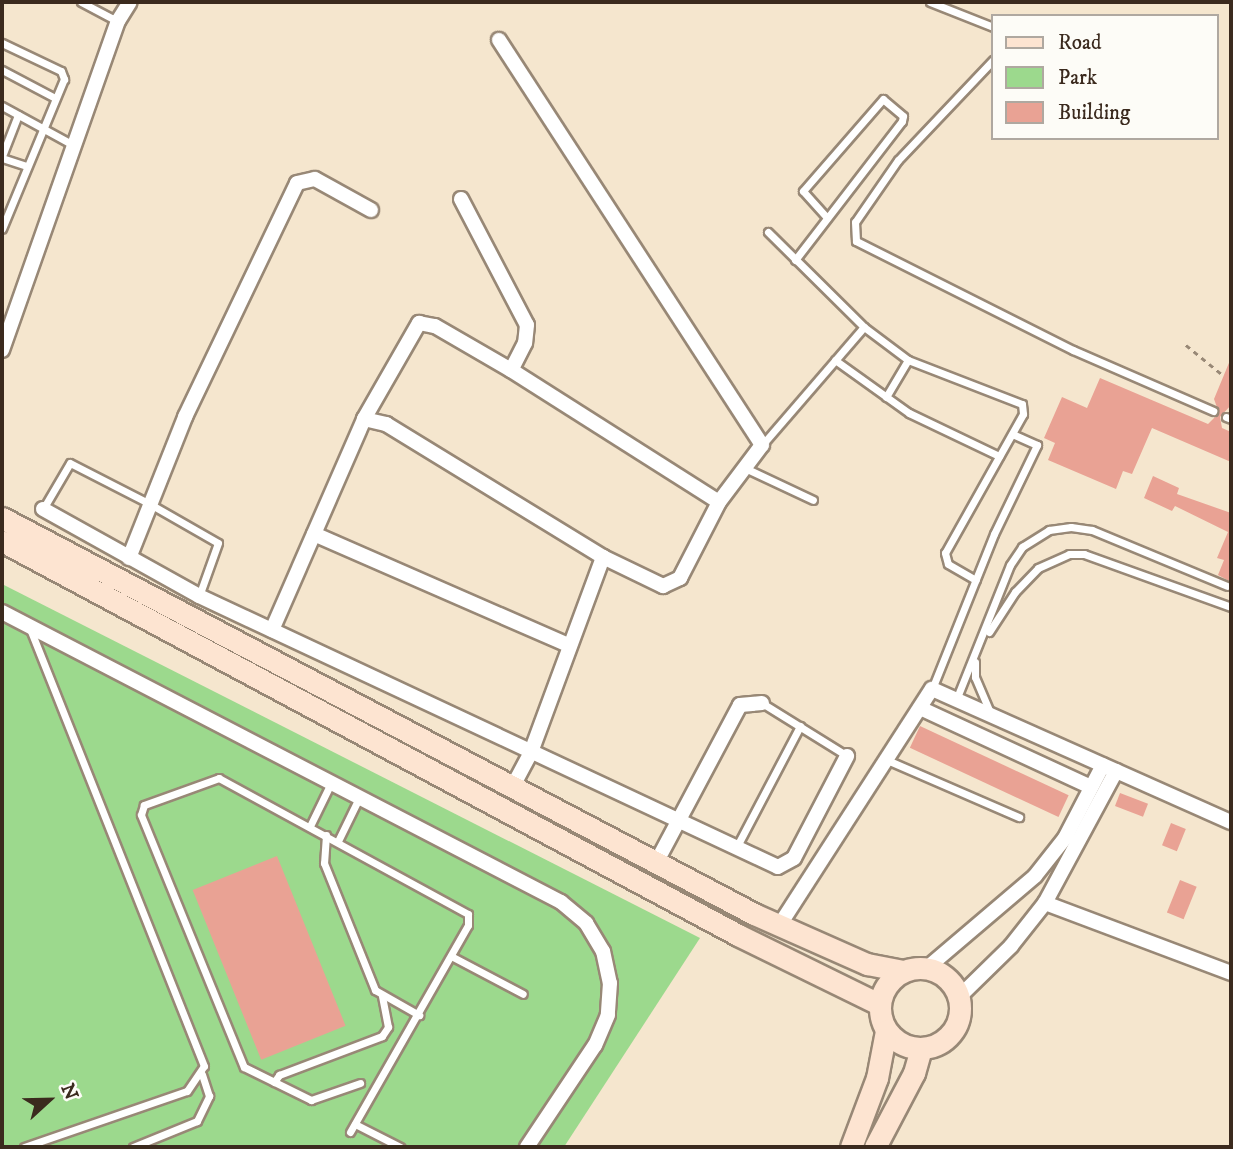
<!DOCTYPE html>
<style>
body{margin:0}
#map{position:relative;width:1233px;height:1149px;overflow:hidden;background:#f5e6ce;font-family:"IM FELL DW Pica",serif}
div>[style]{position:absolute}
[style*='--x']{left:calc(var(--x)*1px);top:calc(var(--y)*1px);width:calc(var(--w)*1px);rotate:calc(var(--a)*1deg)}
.green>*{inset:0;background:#9cd98d}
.building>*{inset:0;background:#e9a294;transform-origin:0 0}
.path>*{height:2.5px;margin-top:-1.25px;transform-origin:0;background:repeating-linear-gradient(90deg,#988876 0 5px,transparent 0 10px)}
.roads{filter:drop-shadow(2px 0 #988876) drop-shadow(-2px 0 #988876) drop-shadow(0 2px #988876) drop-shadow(0 -2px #988876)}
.lane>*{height:7px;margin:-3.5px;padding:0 3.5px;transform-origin:3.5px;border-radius:3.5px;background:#fff}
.street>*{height:14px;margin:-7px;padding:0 7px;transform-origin:7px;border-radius:7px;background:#fff}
.secondary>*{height:21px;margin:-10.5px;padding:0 10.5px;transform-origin:10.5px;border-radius:10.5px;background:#fde4d1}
.secondary>.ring{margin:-10.5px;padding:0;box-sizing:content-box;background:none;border:21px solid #fde4d1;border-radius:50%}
span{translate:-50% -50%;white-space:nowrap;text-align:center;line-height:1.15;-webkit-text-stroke:5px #fdfcf7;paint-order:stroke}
.frame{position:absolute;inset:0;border:4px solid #3b2a1e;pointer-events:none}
.legend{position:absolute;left:991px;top:14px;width:228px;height:126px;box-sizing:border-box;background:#fdfcf7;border:2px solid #afa8a0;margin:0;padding:9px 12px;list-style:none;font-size:21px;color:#3b2a1e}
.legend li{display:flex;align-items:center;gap:14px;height:35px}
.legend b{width:35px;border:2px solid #afa8a0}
.north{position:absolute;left:14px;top:1065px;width:70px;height:70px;-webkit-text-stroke:5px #fdfcf7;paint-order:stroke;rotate:68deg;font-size:19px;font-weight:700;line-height:28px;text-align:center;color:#3b2a1e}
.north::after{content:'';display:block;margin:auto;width:24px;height:32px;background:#3b2a1e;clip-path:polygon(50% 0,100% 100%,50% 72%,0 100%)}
</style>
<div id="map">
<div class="green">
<div style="clip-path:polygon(2px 584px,700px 938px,564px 1147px,2px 1147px)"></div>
</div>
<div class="building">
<div style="clip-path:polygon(1231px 358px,1231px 405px,1220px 417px,1222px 428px,1231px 432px,1231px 462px,1152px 428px,1132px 474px,1123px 471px,1116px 489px,1048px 460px,1055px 443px,1044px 438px,1062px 397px,1087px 408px,1100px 378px,1208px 424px,1219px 413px,1214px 399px)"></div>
<div style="clip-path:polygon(1153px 476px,1179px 488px,1177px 494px,1231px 513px,1231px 582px,1218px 575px,1224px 560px,1217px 558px,1228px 532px,1175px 506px,1172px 511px,1144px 498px)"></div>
<div style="left:920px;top:726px;width:164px;height:24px;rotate:25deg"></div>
<div style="left:1120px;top:793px;width:30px;height:14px;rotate:21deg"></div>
<div style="left:1171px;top:823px;width:16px;height:24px;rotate:22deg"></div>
<div style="left:277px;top:856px;width:183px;height:91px;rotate:68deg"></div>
<div style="left:1180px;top:880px;width:18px;height:35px;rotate:22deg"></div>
</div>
<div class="path">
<div style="--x:1186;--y:345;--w:49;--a:39.2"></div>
</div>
<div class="roads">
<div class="lane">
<div style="--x:81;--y:2;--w:41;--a:27.8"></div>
<div style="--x:930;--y:2;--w:68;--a:21.6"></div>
<div style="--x:2;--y:43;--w:65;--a:25.4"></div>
<div style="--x:61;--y:71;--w:9;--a:69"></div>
<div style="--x:64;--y:79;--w:162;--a:112.5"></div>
<div style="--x:993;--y:60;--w:138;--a:133.5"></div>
<div style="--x:898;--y:160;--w:75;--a:124.7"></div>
<div style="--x:855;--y:222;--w:19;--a:87"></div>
<div style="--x:856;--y:241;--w:243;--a:26.7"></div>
<div style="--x:1073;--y:350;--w:153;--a:23.5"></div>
<div style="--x:2;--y:70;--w:60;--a:27.8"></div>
<div style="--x:2;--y:106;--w:83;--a:28.7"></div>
<div style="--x:2;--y:156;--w:44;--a:-68.7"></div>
<div style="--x:2;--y:158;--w:25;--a:18"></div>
<div style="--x:768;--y:232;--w:135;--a:44.7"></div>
<div style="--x:864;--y:327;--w:55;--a:36.9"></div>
<div style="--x:908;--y:360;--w:122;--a:21.1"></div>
<div style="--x:1022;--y:404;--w:10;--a:84"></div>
<div style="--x:1023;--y:414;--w:159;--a:119.3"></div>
<div style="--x:945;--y:553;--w:11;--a:75"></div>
<div style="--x:948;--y:564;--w:32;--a:30"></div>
<div style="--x:795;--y:260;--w:175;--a:-52.4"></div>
<div style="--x:902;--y:121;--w:5;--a:-79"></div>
<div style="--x:903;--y:116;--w:26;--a:-140"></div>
<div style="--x:883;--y:99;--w:122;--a:131"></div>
<div style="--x:803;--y:191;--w:36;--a:48"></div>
<div style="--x:835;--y:360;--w:91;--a:35.6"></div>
<div style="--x:909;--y:413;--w:100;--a:25.5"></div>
<div style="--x:886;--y:397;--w:43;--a:-59.3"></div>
<div style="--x:1226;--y:417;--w:5;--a:22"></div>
<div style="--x:762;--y:445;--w:156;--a:-49.2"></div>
<div style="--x:745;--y:468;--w:75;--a:25.2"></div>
<div style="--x:43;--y:509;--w:53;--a:-59.6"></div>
<div style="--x:70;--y:463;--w:90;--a:27.1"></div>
<div style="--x:150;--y:504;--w:78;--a:29.8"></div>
<div style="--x:218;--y:543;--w:56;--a:109.7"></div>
<div style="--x:989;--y:632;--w:48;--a:-57"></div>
<div style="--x:1015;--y:592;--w:33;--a:-46"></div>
<div style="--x:1038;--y:568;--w:34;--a:-24"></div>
<div style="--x:1069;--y:554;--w:15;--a:0"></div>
<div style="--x:1084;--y:554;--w:156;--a:19.8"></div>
<div style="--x:975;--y:662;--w:15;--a:90"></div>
<div style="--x:975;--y:677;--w:39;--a:67"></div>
<div style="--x:932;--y:689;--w:167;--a:-68.2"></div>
<div style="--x:994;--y:534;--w:99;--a:-64.2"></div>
<div style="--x:1037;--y:445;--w:27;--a:-156"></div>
<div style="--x:956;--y:700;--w:145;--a:-68.2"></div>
<div style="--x:1010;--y:565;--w:22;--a:-56"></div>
<div style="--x:1022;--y:547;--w:32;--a:-32"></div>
<div style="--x:1049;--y:530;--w:22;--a:-8"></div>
<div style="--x:1071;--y:527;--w:21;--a:8"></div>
<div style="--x:1092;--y:530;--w:146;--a:22.5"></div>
<div style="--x:762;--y:703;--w:100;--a:31.9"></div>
<div style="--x:887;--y:760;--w:144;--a:23.4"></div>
<div style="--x:310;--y:826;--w:48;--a:-64"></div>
<div style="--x:326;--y:835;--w:28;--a:94"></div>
<div style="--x:324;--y:863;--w:137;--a:68.1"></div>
<div style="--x:375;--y:990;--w:51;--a:29.6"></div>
<div style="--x:338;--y:841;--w:48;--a:-64"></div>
<div style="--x:736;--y:848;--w:138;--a:-62.3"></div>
<div style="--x:451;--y:956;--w:81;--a:27.8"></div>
<div style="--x:274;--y:1082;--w:9;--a:-54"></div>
<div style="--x:279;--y:1075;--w:110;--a:-20.7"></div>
<div style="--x:382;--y:1036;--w:11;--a:-56"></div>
<div style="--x:388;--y:1027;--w:32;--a:-101"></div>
<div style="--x:355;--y:1124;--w:51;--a:27.1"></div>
<div style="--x:350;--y:1132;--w:238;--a:-60.3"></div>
<div style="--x:468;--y:925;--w:11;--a:-90"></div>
<div style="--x:468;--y:914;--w:284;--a:-151.4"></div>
<div style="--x:219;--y:778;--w:80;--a:160.2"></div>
<div style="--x:144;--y:805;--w:10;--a:107"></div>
<div style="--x:141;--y:815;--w:272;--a:67.8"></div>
<div style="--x:244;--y:1067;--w:75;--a:26.2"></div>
<div style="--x:311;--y:1100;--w:52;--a:-19.1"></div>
<div style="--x:24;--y:1147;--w:172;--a:-19"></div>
<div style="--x:187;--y:1091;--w:30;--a:-56"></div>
<div style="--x:204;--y:1066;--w:471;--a:-111.7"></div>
<div style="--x:133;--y:1147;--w:69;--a:-22.1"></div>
<div style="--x:197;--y:1121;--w:28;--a:-64"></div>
<div style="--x:209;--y:1096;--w:23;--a:-108"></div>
</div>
<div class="street">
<div style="--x:461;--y:199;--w:142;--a:62.4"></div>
<div style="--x:527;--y:325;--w:18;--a:96"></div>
<div style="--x:525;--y:343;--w:30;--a:117"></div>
<div style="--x:2;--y:350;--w:349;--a:-70.6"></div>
<div style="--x:118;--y:21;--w:22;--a:-58"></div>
<div style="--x:364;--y:419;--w:23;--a:13"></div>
<div style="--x:386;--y:424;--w:255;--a:31.5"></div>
<div style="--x:603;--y:557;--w:67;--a:25.8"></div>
<div style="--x:663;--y:586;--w:19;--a:-25"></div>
<div style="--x:680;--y:578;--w:85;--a:-62.8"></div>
<div style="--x:719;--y:502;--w:71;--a:-53"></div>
<div style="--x:762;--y:445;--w:483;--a:-123"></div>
<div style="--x:43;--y:509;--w:179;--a:29.1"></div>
<div style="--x:199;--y:596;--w:639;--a:25.08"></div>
<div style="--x:778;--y:867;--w:18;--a:-29"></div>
<div style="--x:794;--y:858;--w:115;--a:-62.5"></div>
<div style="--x:314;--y:534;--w:279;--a:23.6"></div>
<div style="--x:129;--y:558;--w:152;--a:-68.3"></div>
<div style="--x:185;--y:417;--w:259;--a:-64.4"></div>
<div style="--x:297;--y:183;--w:18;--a:-13"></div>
<div style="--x:315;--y:179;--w:64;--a:29"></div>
<div style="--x:2;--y:612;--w:630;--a:27.42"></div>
<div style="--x:561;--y:902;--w:33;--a:40"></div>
<div style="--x:586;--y:923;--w:33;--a:59"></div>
<div style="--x:603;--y:951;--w:33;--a:78"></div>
<div style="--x:610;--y:983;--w:32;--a:94"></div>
<div style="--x:608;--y:1015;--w:33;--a:113"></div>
<div style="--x:595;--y:1045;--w:123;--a:123.7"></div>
<div style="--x:272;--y:630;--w:230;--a:-66.4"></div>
<div style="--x:364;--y:419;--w:111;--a:-60.2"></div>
<div style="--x:419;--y:323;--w:16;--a:11"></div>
<div style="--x:435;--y:326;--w:88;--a:30.1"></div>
<div style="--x:511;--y:370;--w:246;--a:32.4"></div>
<div style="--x:920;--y:708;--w:188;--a:24.8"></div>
<div style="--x:513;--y:786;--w:38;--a:-62"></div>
<div style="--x:531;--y:752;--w:208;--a:-69.7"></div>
<div style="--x:656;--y:863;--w:179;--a:-62"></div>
<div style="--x:740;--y:705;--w:22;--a:-5"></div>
<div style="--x:1045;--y:903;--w:199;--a:20.6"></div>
<div style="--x:779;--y:926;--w:282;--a:-57.2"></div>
<div style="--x:932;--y:689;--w:327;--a:24"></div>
<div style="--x:927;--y:968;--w:142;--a:-40.4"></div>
<div style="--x:1035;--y:876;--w:48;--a:-51.7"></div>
<div style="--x:1065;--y:838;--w:82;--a:-62.5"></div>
<div style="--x:959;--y:997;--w:73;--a:-44.4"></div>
<div style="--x:1011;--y:946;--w:55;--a:-51.7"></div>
<div style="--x:1045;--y:903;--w:150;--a:-61.7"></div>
</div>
<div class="secondary">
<div style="--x:2;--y:518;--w:850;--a:27.77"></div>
<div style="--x:754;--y:914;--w:124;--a:23.9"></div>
<div style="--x:867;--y:964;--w:37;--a:11"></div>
<div style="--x:2;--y:541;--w:835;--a:28.16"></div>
<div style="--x:738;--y:935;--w:157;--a:26.1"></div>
<div class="ring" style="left:880px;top:968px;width:59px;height:59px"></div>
<div style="--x:851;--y:1147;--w:74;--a:-69.4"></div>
<div style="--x:877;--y:1078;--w:48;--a:-79.2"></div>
<div style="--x:875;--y:1147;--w:84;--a:-62.2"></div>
<div style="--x:914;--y:1073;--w:25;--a:-74"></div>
</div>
</div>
<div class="frame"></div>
<ul class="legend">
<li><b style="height:9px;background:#fde4d1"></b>Road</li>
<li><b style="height:19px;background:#9cd98d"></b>Park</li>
<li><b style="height:19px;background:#e9a294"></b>Building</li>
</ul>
<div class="north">N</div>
</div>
